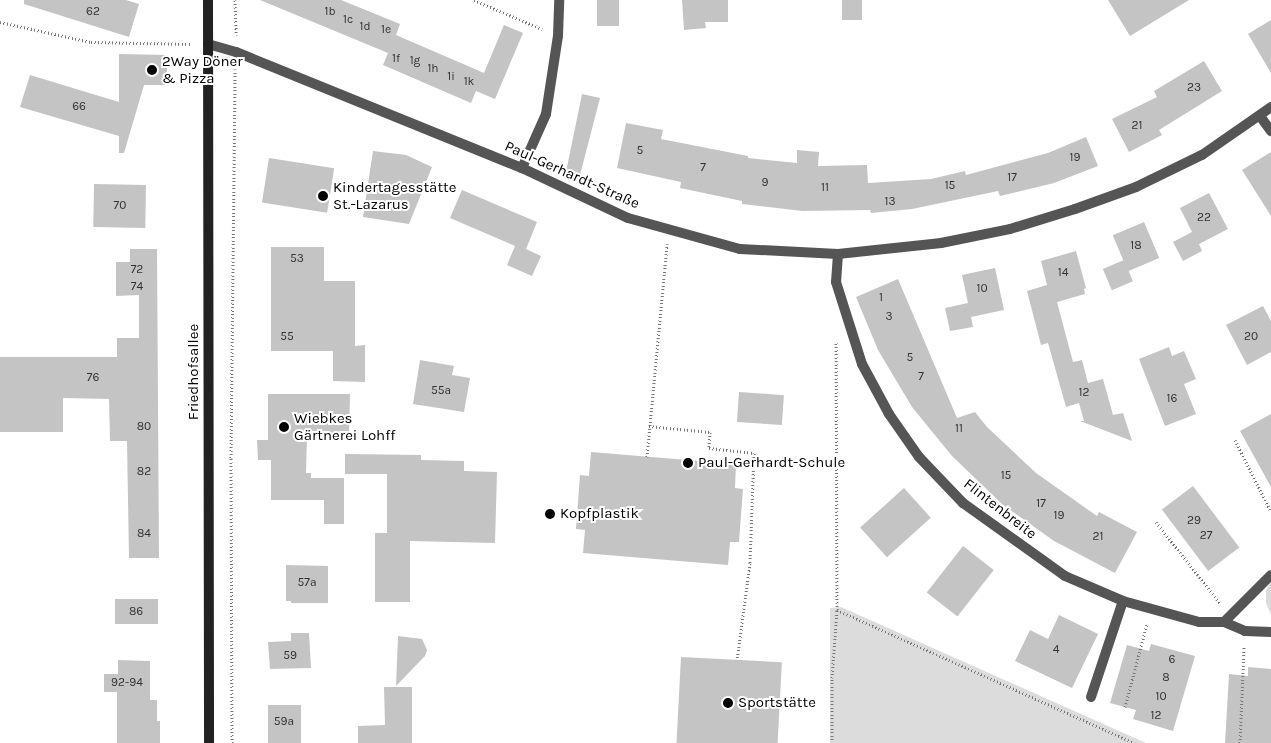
<!DOCTYPE html>
<meta charset="utf-8">
<style>
body{margin:0}
#map{position:relative;width:1271px;height:743px;overflow:hidden;background:#fff;font-family:Karla,sans-serif}
div>[style]{position:absolute}
[style*='--x']{left:calc(var(--x)*1px);top:calc(var(--y)*1px);width:calc(var(--w)*1px);rotate:calc(var(--a)*1deg)}
.green>*{inset:0;background:#dcdcdc}
.building>*{inset:0;background:#c4c4c4;transform-origin:0 0}
.path>*{height:3px;margin-top:-1.5px;transform-origin:0;background:repeating-linear-gradient(90deg,#777 0 1px,transparent 0 3.5px)}
.lane>*{height:10px;margin:-5px;padding:0 5px;transform-origin:5px;border-radius:5px;background:#555}
.street>*{height:10px;margin:-5px;padding:0 5px;transform-origin:5px;border-radius:5px;background:#555}
.secondary>*{height:10px;margin:-5px;padding:0 5px;transform-origin:5px;border-radius:5px;background:#222}
.dots>*{width:14px;height:14px;translate:-50% -50%;box-sizing:border-box;border:2px solid #fff;border-radius:50%}
span{translate:-50% -50%;white-space:nowrap;text-align:center;line-height:1.15;-webkit-text-stroke:4px #fff;paint-order:stroke}
.number-label{font-size:12px;color:#313131}
.number-label span{-webkit-text-stroke-width:0}
.poi-label{font-size:15px;color:#000}
.left{translate:0 -50%;text-align:left}
.street-label{font-size:15px;color:#000}
</style>
<div id="map">
<div class="green">
<div style="clip-path:polygon(1271px 582px,1271px 615px,1266px 603px,1266px 590px)"></div>
<div style="clip-path:polygon(841px 607px,1146px 743px,830px 743px,830px 608px)"></div>
</div>
<div class="building">
<div style="clip-path:polygon(24px 0,126px 0,139px 4px,129px 37px,24px 4px)"></div>
<div style="clip-path:polygon(260px 0,341px 0,400px 24px,396px 35px,484px 73px,504px 25px,523px 33px,495px 99px,476px 91px,471px 103px,383px 65px,388px 53px)"></div>
<div style="left:597px;top:0;width:22px;height:26px"></div>
<div style="clip-path:polygon(682px 0,728px 0,728px 22px,705px 22px,706px 28px,684px 30px)"></div>
<div style="left:842px;top:0;width:20px;height:20px"></div>
<div style="clip-path:polygon(1108px 0,1189px 0,1130px 36px)"></div>
<div style="clip-path:polygon(1271px 20px,1271px 73px,1248px 34px)"></div>
<div style="clip-path:polygon(119px 54px,167px 55px,167px 85px,144px 85px,124px 153px,119px 153px,119px 136px,20px 107px,30px 75px,119px 102px)"></div>
<div style="clip-path:polygon(1204px 61px,1222px 91px,1159px 130px,1162px 135px,1129px 152px,1112px 119px,1157px 97px,1154px 91px)"></div>
<div style="clip-path:polygon(582px 94px,600px 98px,580px 175px,566px 172px)"></div>
<div style="clip-path:polygon(626px 123px,663px 130px,661px 139px,748px 156px,748px 158px,797px 163px,797px 150px,819px 152px,818px 166px,867px 165px,868px 183px,931px 179px,965px 171px,966px 175px,1048px 153px,1086px 137px,1098px 166px,1054px 183px,1000px 196px,998px 191px,912px 209px,871px 213px,870px 210px,802px 211px,742px 204px,742px 201px,680px 188px,681px 182px,617px 168px)"></div>
<div style="clip-path:polygon(373px 151px,406px 155px,432px 167px,409px 224px,363px 217px)"></div>
<div style="clip-path:polygon(1271px 152px,1271px 216px,1242px 170px)"></div>
<div style="left:269px;top:158px;width:66px;height:45px;rotate:9deg"></div>
<div style="left:94px;top:184px;width:52px;height:43px;rotate:1deg"></div>
<div style="clip-path:polygon(462px 190px,537px 222px,526px 249px,541px 256px,532px 276px,507px 265px,515px 246px,450px 218px)"></div>
<div style="clip-path:polygon(1209px 193px,1228px 229px,1199px 244px,1202px 251px,1183px 261px,1173px 242px,1192px 232px,1180px 208px)"></div>
<div style="left:1144px;top:222px;width:39px;height:34px;rotate:67deg"></div>
<div style="clip-path:polygon(271px 247px,324px 247px,324px 281px,355px 281px,355px 346px,365px 345px,365px 382px,333px 381px,333px 351px,271px 351px)"></div>
<div style="clip-path:polygon(130px 249px,157px 249px,159px 558px,129px 558px,127px 441px,110px 441px,109px 399px,63px 398px,63px 432px,0 432px,0 357px,117px 357px,117px 338px,139px 338px,139px 295px,116px 296px,116px 262px,130px 262px)"></div>
<div style="clip-path:polygon(1076px 251px,1086px 288px,1084px 289px,1085px 294px,1057px 302px,1073px 362px,1082px 360px,1088px 383px,1103px 379px,1113px 415px,1123px 413px,1132px 441px,1080px 421px,1084px 421px,1079px 403px,1066px 407px,1048px 343px,1041px 345px,1027px 291px,1047px 285px,1041px 261px)"></div>
<div style="left:1124px;top:260px;width:23px;height:23px;rotate:67deg"></div>
<div style="clip-path:polygon(995px 268px,1004px 310px,971px 317px,973px 327px,950px 331px,945px 308px,968px 303px,962px 275px)"></div>
<div style="clip-path:polygon(898px 279px,957px 418px,975px 412px,987px 427px,1036px 473px,1097px 516px,1099px 512px,1137px 532px,1115px 573px,1054px 541px,1002px 504px,952px 456px,912px 407px,878px 350px,856px 297px)"></div>
<div style="clip-path:polygon(1263px 306px,1271px 321px,1271px 352px,1247px 365px,1226px 325px)"></div>
<div style="clip-path:polygon(1169px 347px,1172px 356px,1184px 351px,1196px 379px,1184px 384px,1196px 414px,1165px 426px,1139px 359px)"></div>
<div style="clip-path:polygon(420px 360px,454px 366px,452px 375px,470px 378px,464px 412px,413px 404px)"></div>
<div style="left:739px;top:392px;width:45px;height:30px;rotate:4deg"></div>
<div style="clip-path:polygon(268px 394px,350px 394px,349px 437px,307px 437px,306px 473px,311px 473px,311px 478px,344px 478px,344px 524px,324px 524px,324px 500px,271px 500px,271px 460px,258px 460px,257px 440px,268px 440px)"></div>
<div style="clip-path:polygon(1271px 414px,1271px 487px,1240px 431px)"></div>
<div style="clip-path:polygon(591px 452px,736px 464px,735px 488px,743px 489px,739px 542px,730px 542px,728px 565px,583px 553px,585px 530px,576px 529px,580px 475px,589px 476px)"></div>
<div style="clip-path:polygon(345px 454px,421px 455px,421px 460px,464px 461px,464px 471px,497px 472px,495px 543px,410px 541px,410px 602px,375px 602px,375px 533px,387px 533px,387px 474px,345px 474px)"></div>
<div style="left:1193px;top:486px;width:77px;height:39px;rotate:53deg"></div>
<div style="left:904px;top:488px;width:40px;height:59px;rotate:48deg"></div>
<div style="left:963px;top:546px;width:39px;height:59px;rotate:38deg"></div>
<div style="clip-path:polygon(286px 565px,328px 566px,328px 603px,291px 603px,291px 601px,286px 601px)"></div>
<div style="left:115px;top:599px;width:43px;height:25px"></div>
<div style="clip-path:polygon(1059px 615px,1098px 634px,1072px 688px,1015px 661px,1030px 630px,1048px 639px)"></div>
<div style="clip-path:polygon(291px 633px,309px 633px,311px 668px,270px 669px,268px 642px,291px 641px)"></div>
<div style="clip-path:polygon(398px 636px,422px 639px,427px 650px,425px 656px,396px 686px)"></div>
<div style="clip-path:polygon(1151px 644px,1195px 656px,1173px 731px,1133px 719px,1136px 710px,1110px 703px,1127px 645px,1149px 651px)"></div>
<div style="left:681px;top:657px;width:101px;height:86px;rotate:3deg"></div>
<div style="clip-path:polygon(118px 660px,150px 661px,150px 700px,157px 700px,157px 721px,160px 721px,160px 743px,117px 743px,117px 692px,104px 692px,104px 674px,118px 674px)"></div>
<div style="clip-path:polygon(1248px 667px,1271px 669px,1271px 743px,1225px 743px,1229px 674px,1248px 676px)"></div>
<div style="clip-path:polygon(384px 687px,412px 687px,412px 743px,358px 743px,358px 726px,385px 725px)"></div>
<div style="left:268px;top:705px;width:33px;height:38px"></div>
</div>
<div class="path">
<div style="--x:235;--y:0;--w:35;--a:88"></div>
<div style="--x:474;--y:0;--w:74;--a:23.1"></div>
<div style="--x:0;--y:22;--w:93;--a:12.4"></div>
<div style="--x:91;--y:42;--w:101;--a:1.1"></div>
<div style="--x:649;--y:426;--w:61;--a:5.6"></div>
<div style="--x:710;--y:432;--w:16;--a:94"></div>
<div style="--x:709;--y:448;--w:45;--a:6.3"></div>
<div style="--x:754;--y:453;--w:110;--a:92.1"></div>
<div style="--x:750;--y:563;--w:98;--a:97.6"></div>
<div style="--x:1235;--y:440;--w:80;--a:63.4"></div>
<div style="--x:647;--y:457;--w:214;--a:-84.6"></div>
<div style="--x:1156;--y:522;--w:103;--a:51.7"></div>
<div style="--x:837;--y:610;--w:326;--a:24.1"></div>
<div style="--x:1125;--y:707;--w:86;--a:-75.2"></div>
<div style="--x:232;--y:743;--w:285;--a:-90.2"></div>
<div style="--x:231;--y:458;--w:389;--a:-89.4"></div>
<div style="--x:832;--y:743;--w:65;--a:-90"></div>
<div style="--x:832;--y:678;--w:68;--a:-85.8"></div>
<div style="--x:837;--y:610;--w:268;--a:-90.2"></div>
<div style="--x:1240;--y:743;--w:97;--a:-87.6"></div>
</div>
<div class="lane">
<div style="--x:1260;--y:116;--w:19;--a:54"></div>
<div style="--x:1091;--y:697;--w:101;--a:-71.6"></div>
</div>
<div class="street">
<div style="--x:208;--y:44;--w:29;--a:16"></div>
<div style="--x:236;--y:52;--w:309;--a:22.1"></div>
<div style="--x:522;--y:168;--w:117;--a:25.3"></div>
<div style="--x:628;--y:218;--w:116;--a:15.5"></div>
<div style="--x:740;--y:249;--w:98;--a:2.9"></div>
<div style="--x:838;--y:254;--w:104;--a:-6.1"></div>
<div style="--x:941;--y:243;--w:70;--a:-11.5"></div>
<div style="--x:1010;--y:229;--w:68;--a:-17.1"></div>
<div style="--x:1075;--y:209;--w:65;--a:-19.8"></div>
<div style="--x:1136;--y:187;--w:73;--a:-25.9"></div>
<div style="--x:1202;--y:155;--w:84;--a:-34.8"></div>
<div style="--x:522;--y:168;--w:59;--a:-66"></div>
<div style="--x:546;--y:114;--w:79;--a:-81.3"></div>
<div style="--x:558;--y:36;--w:36;--a:-88"></div>
<div style="--x:838;--y:254;--w:28;--a:94"></div>
<div style="--x:836;--y:282;--w:86;--a:72.4"></div>
<div style="--x:862;--y:364;--w:57;--a:61.6"></div>
<div style="--x:889;--y:414;--w:52;--a:55.1"></div>
<div style="--x:919;--y:457;--w:64;--a:46.3"></div>
<div style="--x:963;--y:503;--w:125;--a:35.6"></div>
<div style="--x:1065;--y:576;--w:63;--a:23.3"></div>
<div style="--x:1123;--y:601;--w:79;--a:15.4"></div>
<div style="--x:1199;--y:622;--w:25;--a:0"></div>
<div style="--x:1224;--y:622;--w:23;--a:23"></div>
<div style="--x:1245;--y:631;--w:26;--a:2"></div>
<div style="--x:1224;--y:622;--w:66;--a:-45"></div>
</div>
<div class="secondary">
<div style="--x:208;--y:0;--w:743;--a:89.92"></div>
</div>
<div class="dots">
<div style="left:152px;top:70px;background:#000"></div>
<div style="left:323px;top:196px;background:#000"></div>
<div style="left:284px;top:427px;background:#000"></div>
<div style="left:688px;top:463px;background:#000"></div>
<div style="left:550px;top:514px;background:#000"></div>
<div style="left:728px;top:703px;background:#000"></div>
</div>
<div class="number-label">
<span style="left:93px;top:12px">62</span>
<span style="left:330px;top:12px">1b</span>
<span style="left:348px;top:20px">1c</span>
<span style="left:365px;top:27px">1d</span>
<span style="left:386px;top:30px">1e</span>
<span style="left:396px;top:59px">1f</span>
<span style="left:415px;top:61px">1g</span>
<span style="left:433px;top:69px">1h</span>
<span style="left:451px;top:77px">1i</span>
<span style="left:469px;top:82px">1k</span>
<span style="left:1194px;top:88px">23</span>
<span style="left:79px;top:107px">66</span>
<span style="left:1137px;top:126px">21</span>
<span style="left:640px;top:151px">5</span>
<span style="left:1075px;top:158px">19</span>
<span style="left:703px;top:168px">7</span>
<span style="left:1012px;top:178px">17</span>
<span style="left:765px;top:183px">9</span>
<span style="left:950px;top:186px">15</span>
<span style="left:825px;top:188px">11</span>
<span style="left:890px;top:202px">13</span>
<span style="left:120px;top:206px">70</span>
<span style="left:1204px;top:218px">22</span>
<span style="left:1136px;top:246px">18</span>
<span style="left:297px;top:259px">53</span>
<span style="left:137px;top:270px">72</span>
<span style="left:1063px;top:273px">14</span>
<span style="left:137px;top:287px">74</span>
<span style="left:982px;top:289px">10</span>
<span style="left:881px;top:298px">1</span>
<span style="left:889px;top:317px">3</span>
<span style="left:287px;top:337px">55</span>
<span style="left:1251px;top:337px">20</span>
<span style="left:910px;top:358px">5</span>
<span style="left:921px;top:377px">7</span>
<span style="left:93px;top:378px">76</span>
<span style="left:441px;top:391px">55a</span>
<span style="left:1084px;top:393px">12</span>
<span style="left:1172px;top:399px">16</span>
<span style="left:144px;top:427px">80</span>
<span style="left:959px;top:429px">11</span>
<span style="left:144px;top:472px">82</span>
<span style="left:1006px;top:476px">15</span>
<span style="left:1041px;top:504px">17</span>
<span style="left:1059px;top:516px">19</span>
<span style="left:1194px;top:521px">29</span>
<span style="left:144px;top:534px">84</span>
<span style="left:1206px;top:536px">27</span>
<span style="left:1098px;top:537px">21</span>
<span style="left:307px;top:583px">57a</span>
<span style="left:136px;top:612px">86</span>
<span style="left:1056px;top:650px">4</span>
<span style="left:290px;top:656px">59</span>
<span style="left:1172px;top:660px">6</span>
<span style="left:1166px;top:678px">8</span>
<span style="left:127px;top:683px">92-94</span>
<span style="left:1161px;top:697px">10</span>
<span style="left:1156px;top:716px">12</span>
<span style="left:284px;top:722px">59a</span>
</div>
<div class="poi-label">
<span class="left" style="left:162px;top:70px">2Way Döner<br>&amp; Pizza</span>
<span class="left" style="left:333px;top:196px">Kindertagesstätte<br>St.-Lazarus</span>
<span class="left" style="left:294px;top:427px">Wiebkes<br>Gärtnerei Lohff</span>
<span class="left" style="left:698px;top:463px">Paul-Gerhardt-Schule</span>
<span class="left" style="left:560px;top:514px">Kopfplastik</span>
<span class="left" style="left:738px;top:703px">Sportstätte</span>
</div>
<div class="street-label">
<span style="left:572px;top:175px;rotate:24deg">Paul-Gerhardt-Straße</span>
<span style="left:194px;top:372px;rotate:-90deg">Friedhofsallee</span>
<span style="left:1000px;top:509px;rotate:38deg">Flintenbreite</span>
</div>
</div>
